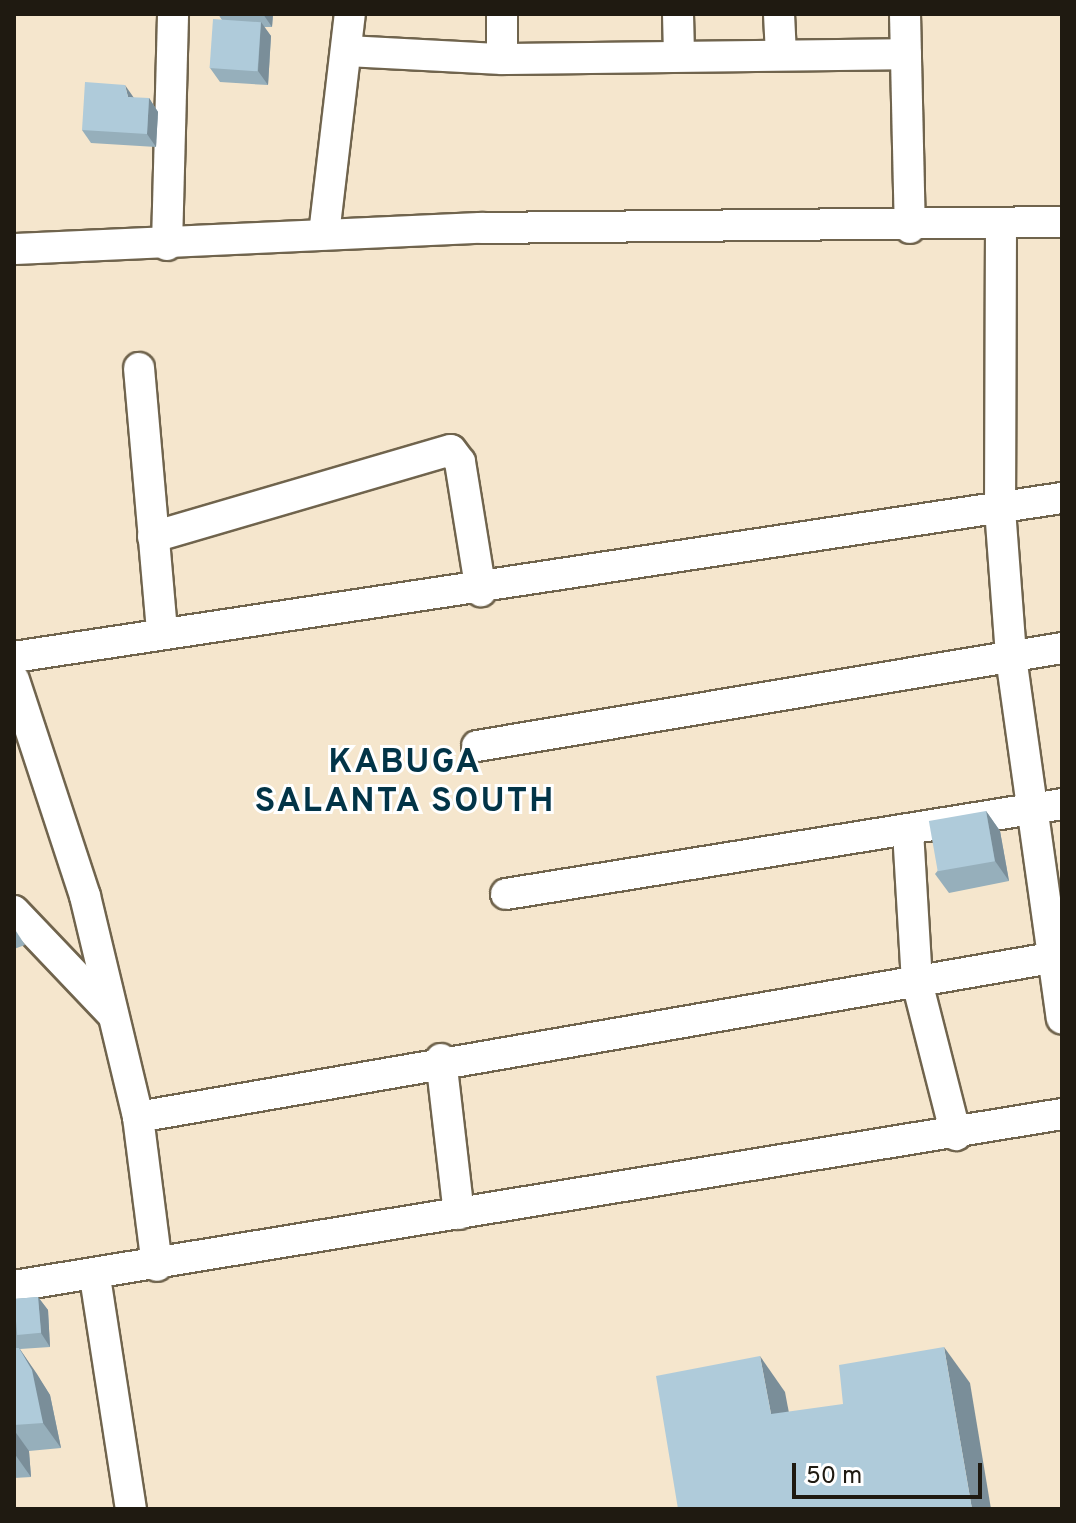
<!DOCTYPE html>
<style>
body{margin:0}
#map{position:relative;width:1076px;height:1523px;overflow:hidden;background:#f5e6cd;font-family:Overpass,sans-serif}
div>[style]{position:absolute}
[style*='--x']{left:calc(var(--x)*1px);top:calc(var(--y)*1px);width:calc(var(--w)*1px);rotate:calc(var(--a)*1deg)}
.roads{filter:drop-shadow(2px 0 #70644d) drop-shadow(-2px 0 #70644d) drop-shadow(0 2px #70644d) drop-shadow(0 -2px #70644d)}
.street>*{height:30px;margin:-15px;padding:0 15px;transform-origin:15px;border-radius:15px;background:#fff}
.wall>*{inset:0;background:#96afbb}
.shaded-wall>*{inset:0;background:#7a8e99}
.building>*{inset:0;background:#afcbda;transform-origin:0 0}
span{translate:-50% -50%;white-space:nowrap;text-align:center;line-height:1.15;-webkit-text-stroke:6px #fff;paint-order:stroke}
.district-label{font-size:34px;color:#023447;font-weight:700;letter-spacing:2px}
.frame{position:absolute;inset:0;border:16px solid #1f1a11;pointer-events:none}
.scale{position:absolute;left:792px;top:1463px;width:190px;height:36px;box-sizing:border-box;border:4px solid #1f1a11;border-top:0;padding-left:10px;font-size:24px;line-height:28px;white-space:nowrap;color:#1f1a11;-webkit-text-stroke:6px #fff;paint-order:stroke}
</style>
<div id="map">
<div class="roads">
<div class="street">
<div style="--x:502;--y:14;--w:45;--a:90"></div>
<div style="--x:678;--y:14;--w:42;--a:88.6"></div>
<div style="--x:779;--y:14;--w:41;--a:87.2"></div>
<div style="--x:905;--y:14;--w:214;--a:88.7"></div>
<div style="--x:347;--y:51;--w:155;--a:3"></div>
<div style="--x:502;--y:59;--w:404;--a:-0.7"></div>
<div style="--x:1001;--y:226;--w:283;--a:90.2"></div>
<div style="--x:1000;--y:509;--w:148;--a:85.7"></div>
<div style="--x:1011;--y:657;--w:365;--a:82"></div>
<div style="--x:324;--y:234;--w:222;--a:-83.3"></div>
<div style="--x:167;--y:245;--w:231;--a:-88.5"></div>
<div style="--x:14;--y:249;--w:467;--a:-2.6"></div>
<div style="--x:481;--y:228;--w:581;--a:-0.59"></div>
<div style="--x:139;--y:368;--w:262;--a:85"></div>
<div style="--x:153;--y:537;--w:310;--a:-16.3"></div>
<div style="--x:451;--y:450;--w:15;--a:53"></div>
<div style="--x:460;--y:462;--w:131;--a:80.8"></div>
<div style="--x:14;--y:657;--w:1060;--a:-8.63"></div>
<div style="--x:14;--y:680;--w:227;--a:71.8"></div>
<div style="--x:85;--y:896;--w:227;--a:76.5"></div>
<div style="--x:138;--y:1117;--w:150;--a:82.7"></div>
<div style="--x:477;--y:746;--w:593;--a:-9.51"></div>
<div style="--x:908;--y:831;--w:151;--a:86.6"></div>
<div style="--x:917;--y:982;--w:158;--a:75.7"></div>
<div style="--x:506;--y:894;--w:563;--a:-9.19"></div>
<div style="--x:14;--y:911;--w:141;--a:46.4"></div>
<div style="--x:441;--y:1059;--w:156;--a:83.4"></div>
<div style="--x:138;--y:1117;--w:938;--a:-9.88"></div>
<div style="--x:95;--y:1277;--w:235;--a:81.2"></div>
<div style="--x:14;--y:1286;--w:1062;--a:-9.32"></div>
</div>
</div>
<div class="wall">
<div style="clip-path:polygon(218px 14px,273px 14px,272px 27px,264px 27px,271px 36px,268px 85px,220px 82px,210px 68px,222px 20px)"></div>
<div style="clip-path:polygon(149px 98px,158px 112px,156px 147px,91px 143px,82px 130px)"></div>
<div style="clip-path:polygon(986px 811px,1000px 831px,1009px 881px,949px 893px,935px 874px)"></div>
<div style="clip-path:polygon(14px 928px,25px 945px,14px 949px)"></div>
<div style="clip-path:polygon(38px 1297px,48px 1310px,50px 1347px,20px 1349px,50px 1395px,61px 1448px,29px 1451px,31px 1477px,14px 1478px,14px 1299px)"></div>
</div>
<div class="shaded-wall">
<div style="clip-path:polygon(263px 14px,273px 14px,272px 27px)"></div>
<div style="clip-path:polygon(261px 22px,271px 36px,268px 85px,258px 71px)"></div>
<div style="clip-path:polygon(125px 85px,134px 98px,128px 97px)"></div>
<div style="clip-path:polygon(149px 98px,158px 112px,156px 147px,147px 134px)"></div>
<div style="clip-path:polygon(986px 811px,1000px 831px,1009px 881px,995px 861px)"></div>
<div style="clip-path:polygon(38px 1297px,48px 1310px,50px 1347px,41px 1333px)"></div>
<div style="clip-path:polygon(944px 1347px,970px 1383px,991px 1509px,972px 1509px)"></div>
<div style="clip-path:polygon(19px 1348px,37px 1374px,50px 1395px,61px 1448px,43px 1423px)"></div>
<div style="clip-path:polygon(760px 1356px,785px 1392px,796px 1450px,771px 1414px)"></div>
<div style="clip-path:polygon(14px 1430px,29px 1451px,31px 1477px,14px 1453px)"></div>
</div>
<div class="building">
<div style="left:213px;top:19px;width:48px;height:49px;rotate:4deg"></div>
<div style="clip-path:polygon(85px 82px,125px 85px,128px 97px,149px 98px,147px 134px,82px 130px)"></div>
<div style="left:986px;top:811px;width:51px;height:58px;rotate:80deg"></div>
<div style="left:38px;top:1297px;width:36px;height:24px;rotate:85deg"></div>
<div style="clip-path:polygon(944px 1347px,972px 1509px,678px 1509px,656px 1376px,760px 1356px,771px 1414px,843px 1404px,839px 1365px)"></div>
<div style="clip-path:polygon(14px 1348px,19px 1348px,32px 1370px,43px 1423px,14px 1425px)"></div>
</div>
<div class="district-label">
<span style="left:405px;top:783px">KABUGA<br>SALANTA SOUTH</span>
</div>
<div class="frame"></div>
<div class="scale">50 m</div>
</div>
